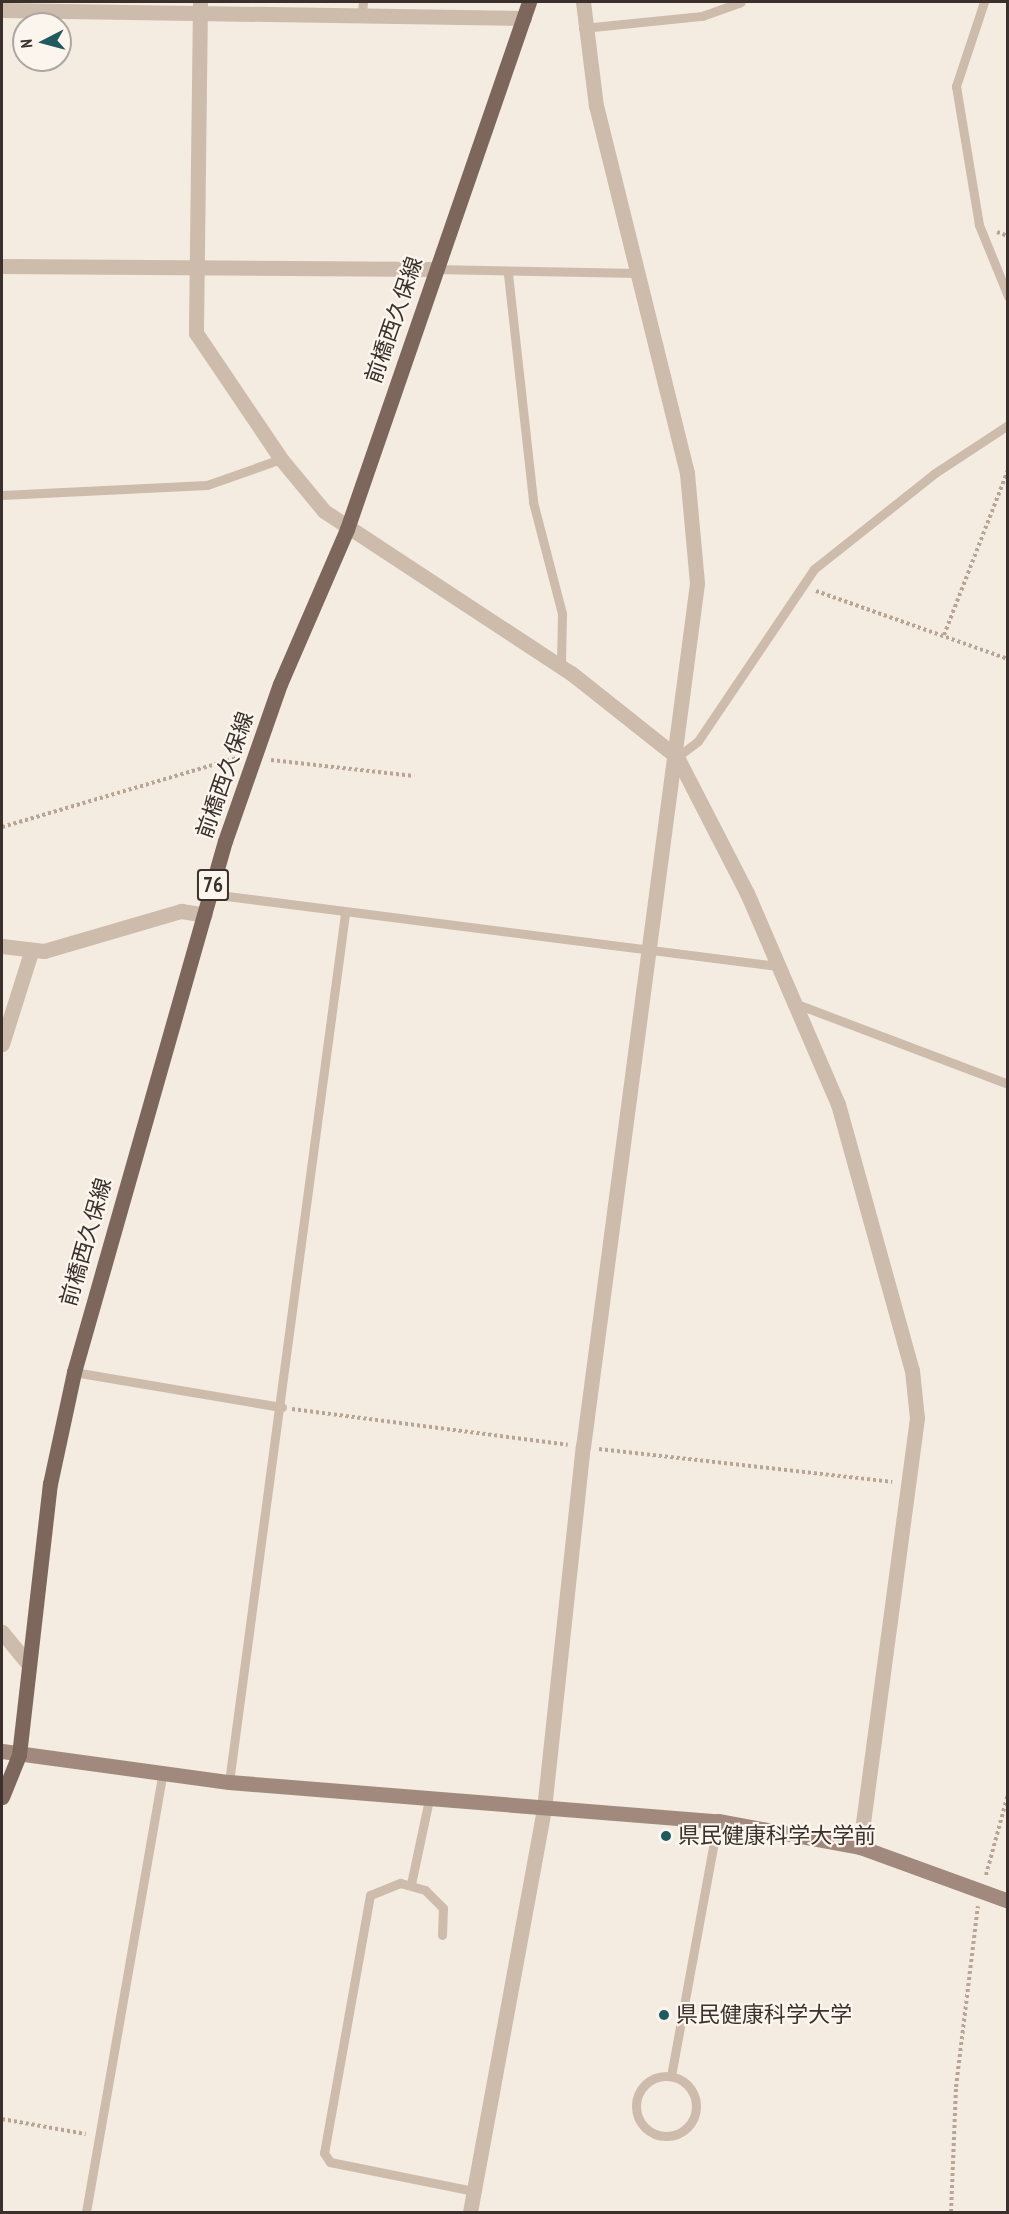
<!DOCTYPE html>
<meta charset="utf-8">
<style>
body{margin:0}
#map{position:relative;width:1009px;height:2214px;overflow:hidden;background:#f4ebe1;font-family:"PT Sans Narrow","Noto Sans JP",sans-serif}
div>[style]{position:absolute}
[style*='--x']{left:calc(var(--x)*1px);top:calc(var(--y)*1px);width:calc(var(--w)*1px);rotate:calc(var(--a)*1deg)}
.path>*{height:4px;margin-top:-2px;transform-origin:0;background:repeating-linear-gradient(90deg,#b9a596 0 3px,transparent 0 6px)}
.lane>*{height:9px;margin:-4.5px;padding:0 4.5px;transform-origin:4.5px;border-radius:4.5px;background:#cdbbac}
.lane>.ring{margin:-4.5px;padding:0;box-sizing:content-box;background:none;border:9px solid #cdbbac;border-radius:50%}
.street>*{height:15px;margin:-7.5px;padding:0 7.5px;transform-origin:7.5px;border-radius:7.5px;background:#cdbbac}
.secondary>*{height:15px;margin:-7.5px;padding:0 7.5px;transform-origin:7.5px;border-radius:7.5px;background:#a18a7d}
.primary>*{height:15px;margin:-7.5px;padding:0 7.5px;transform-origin:7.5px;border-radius:7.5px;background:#7d675c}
.dots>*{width:16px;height:16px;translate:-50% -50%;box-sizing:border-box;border:3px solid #fbf5ee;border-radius:50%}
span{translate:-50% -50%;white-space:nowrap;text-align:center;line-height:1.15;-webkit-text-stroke:4.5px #fbf5ee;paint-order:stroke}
.shield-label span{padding:2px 4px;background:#fbf5ee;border:2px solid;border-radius:4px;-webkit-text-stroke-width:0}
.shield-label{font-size:21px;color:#3b302b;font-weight:700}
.street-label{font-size:22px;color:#3b302b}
.poi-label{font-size:22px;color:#3b302b}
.left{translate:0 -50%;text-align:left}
.frame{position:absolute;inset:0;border:3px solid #3b302b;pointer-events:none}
.north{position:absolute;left:12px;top:12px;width:60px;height:60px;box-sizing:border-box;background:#fbf5ee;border:2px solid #aea6a0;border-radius:50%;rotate:264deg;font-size:16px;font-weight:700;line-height:24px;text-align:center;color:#3b302b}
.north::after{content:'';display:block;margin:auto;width:21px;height:27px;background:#1f5a5e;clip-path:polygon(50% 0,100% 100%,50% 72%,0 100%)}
</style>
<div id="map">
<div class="path">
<div style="--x:997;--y:232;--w:12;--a:20"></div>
<div style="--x:816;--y:591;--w:204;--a:19.5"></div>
<div style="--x:944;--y:635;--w:177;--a:-68.8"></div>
<div style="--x:271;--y:760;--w:144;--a:6.4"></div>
<div style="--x:2;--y:827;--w:245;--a:-16.4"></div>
<div style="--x:292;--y:1409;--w:278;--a:7.4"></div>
<div style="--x:599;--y:1449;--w:295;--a:6.4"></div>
<div style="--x:986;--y:1875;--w:84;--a:-74.8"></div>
<div style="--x:2;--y:2119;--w:85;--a:10.1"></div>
<div style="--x:951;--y:2212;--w:125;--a:-87.7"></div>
<div style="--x:956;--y:2087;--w:182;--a:-83.1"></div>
</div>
<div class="lane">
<div style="--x:984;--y:2;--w:89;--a:108.4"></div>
<div style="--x:956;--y:86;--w:141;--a:80.6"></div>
<div style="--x:979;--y:225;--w:77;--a:67.8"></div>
<div style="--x:362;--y:13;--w:11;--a:-85"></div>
<div style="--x:583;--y:28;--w:120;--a:-5.8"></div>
<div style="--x:702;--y:16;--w:41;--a:-19.7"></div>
<div style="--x:434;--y:269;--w:204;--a:1.1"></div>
<div style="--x:508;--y:274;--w:229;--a:83.7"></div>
<div style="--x:533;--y:502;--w:115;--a:75.4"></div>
<div style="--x:562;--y:613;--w:54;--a:91.1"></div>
<div style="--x:2;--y:495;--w:205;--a:-2.8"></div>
<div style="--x:207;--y:485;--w:78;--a:-19.4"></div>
<div style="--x:677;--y:757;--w:26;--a:-37"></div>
<div style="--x:698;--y:741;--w:207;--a:-56"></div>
<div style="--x:814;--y:569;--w:154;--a:-38.4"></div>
<div style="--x:935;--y:473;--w:87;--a:-33.3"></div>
<div style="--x:211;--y:894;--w:572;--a:7.24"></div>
<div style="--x:794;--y:1003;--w:229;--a:20.7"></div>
<div style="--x:74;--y:1372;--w:211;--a:9.6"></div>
<div style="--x:229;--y:1782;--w:876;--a:-82.39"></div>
<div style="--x:411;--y:1884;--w:87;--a:-78"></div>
<div style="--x:442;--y:1935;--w:27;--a:-88"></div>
<div style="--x:443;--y:1908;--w:25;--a:-135"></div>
<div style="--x:425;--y:1890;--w:26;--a:-164"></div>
<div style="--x:400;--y:1883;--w:32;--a:158"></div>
<div style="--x:370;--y:1895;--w:262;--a:100.1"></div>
<div style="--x:324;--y:2153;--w:11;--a:56"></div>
<div style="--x:330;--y:2162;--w:147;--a:11.4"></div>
<div style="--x:671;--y:2076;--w:259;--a:-79.6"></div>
<div class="ring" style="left:636px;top:2076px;width:51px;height:51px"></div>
<div style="--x:86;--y:2212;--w:444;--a:-80.1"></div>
</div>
<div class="street">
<div style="--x:200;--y:2;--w:331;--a:90.7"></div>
<div style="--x:196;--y:333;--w:152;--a:56"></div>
<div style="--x:281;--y:459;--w:67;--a:50.4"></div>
<div style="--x:324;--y:511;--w:295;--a:33.3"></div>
<div style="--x:571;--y:673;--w:135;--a:38.4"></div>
<div style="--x:677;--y:757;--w:153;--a:62.8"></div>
<div style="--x:747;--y:893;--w:230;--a:66.7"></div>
<div style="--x:838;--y:1104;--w:276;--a:74.5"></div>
<div style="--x:912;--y:1370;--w:48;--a:84.1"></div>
<div style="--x:917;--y:1418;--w:433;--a:97.6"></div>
<div style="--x:2;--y:10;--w:522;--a:0.88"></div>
<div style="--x:2;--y:266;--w:432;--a:0.4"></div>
<div style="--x:2;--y:946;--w:42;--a:6.8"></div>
<div style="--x:44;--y:951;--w:143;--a:-16.3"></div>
<div style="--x:181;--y:911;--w:24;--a:9"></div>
<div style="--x:2;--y:1044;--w:96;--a:-72.5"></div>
<div style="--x:2;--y:1632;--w:43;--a:50.7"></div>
<div style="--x:470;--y:2212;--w:410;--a:-79.6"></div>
<div style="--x:544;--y:1809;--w:364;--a:-83.9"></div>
<div style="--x:583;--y:1447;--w:871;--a:-82.48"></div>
<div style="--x:697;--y:583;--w:110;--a:-95.2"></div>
<div style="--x:687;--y:473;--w:378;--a:-103.9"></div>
<div style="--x:596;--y:106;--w:105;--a:-97.1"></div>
</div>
<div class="secondary">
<div style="--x:2;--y:1751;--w:229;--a:7.8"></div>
<div style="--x:229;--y:1782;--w:491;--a:4.6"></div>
<div style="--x:718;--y:1821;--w:144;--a:10.4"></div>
<div style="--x:860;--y:1847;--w:158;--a:20"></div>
</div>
<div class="primary">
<div style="--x:2;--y:1797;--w:45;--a:-68"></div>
<div style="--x:19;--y:1755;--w:273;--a:-83.5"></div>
<div style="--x:50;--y:1484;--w:115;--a:-77.9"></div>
<div style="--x:74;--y:1372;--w:552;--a:-74.13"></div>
<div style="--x:225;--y:841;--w:166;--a:-70.7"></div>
<div style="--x:280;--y:684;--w:169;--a:-66.6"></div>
<div style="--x:347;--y:529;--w:558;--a:-70.95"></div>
</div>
<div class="dots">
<div style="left:666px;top:1836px;background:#1f5a5e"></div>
<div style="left:664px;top:2015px;background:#1f5a5e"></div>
</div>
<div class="shield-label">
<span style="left:213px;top:885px">76</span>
</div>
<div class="street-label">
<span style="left:394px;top:320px;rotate:-71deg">前橋西久保線</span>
<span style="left:225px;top:775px;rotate:-71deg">前橋西久保線</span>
<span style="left:86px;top:1242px;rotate:-74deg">前橋西久保線</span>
</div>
<div class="poi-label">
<span class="left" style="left:678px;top:1836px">県民健康科学大学前</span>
<span class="left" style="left:676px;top:2015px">県民健康科学大学</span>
</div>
<div class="frame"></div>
<div class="north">N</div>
</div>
